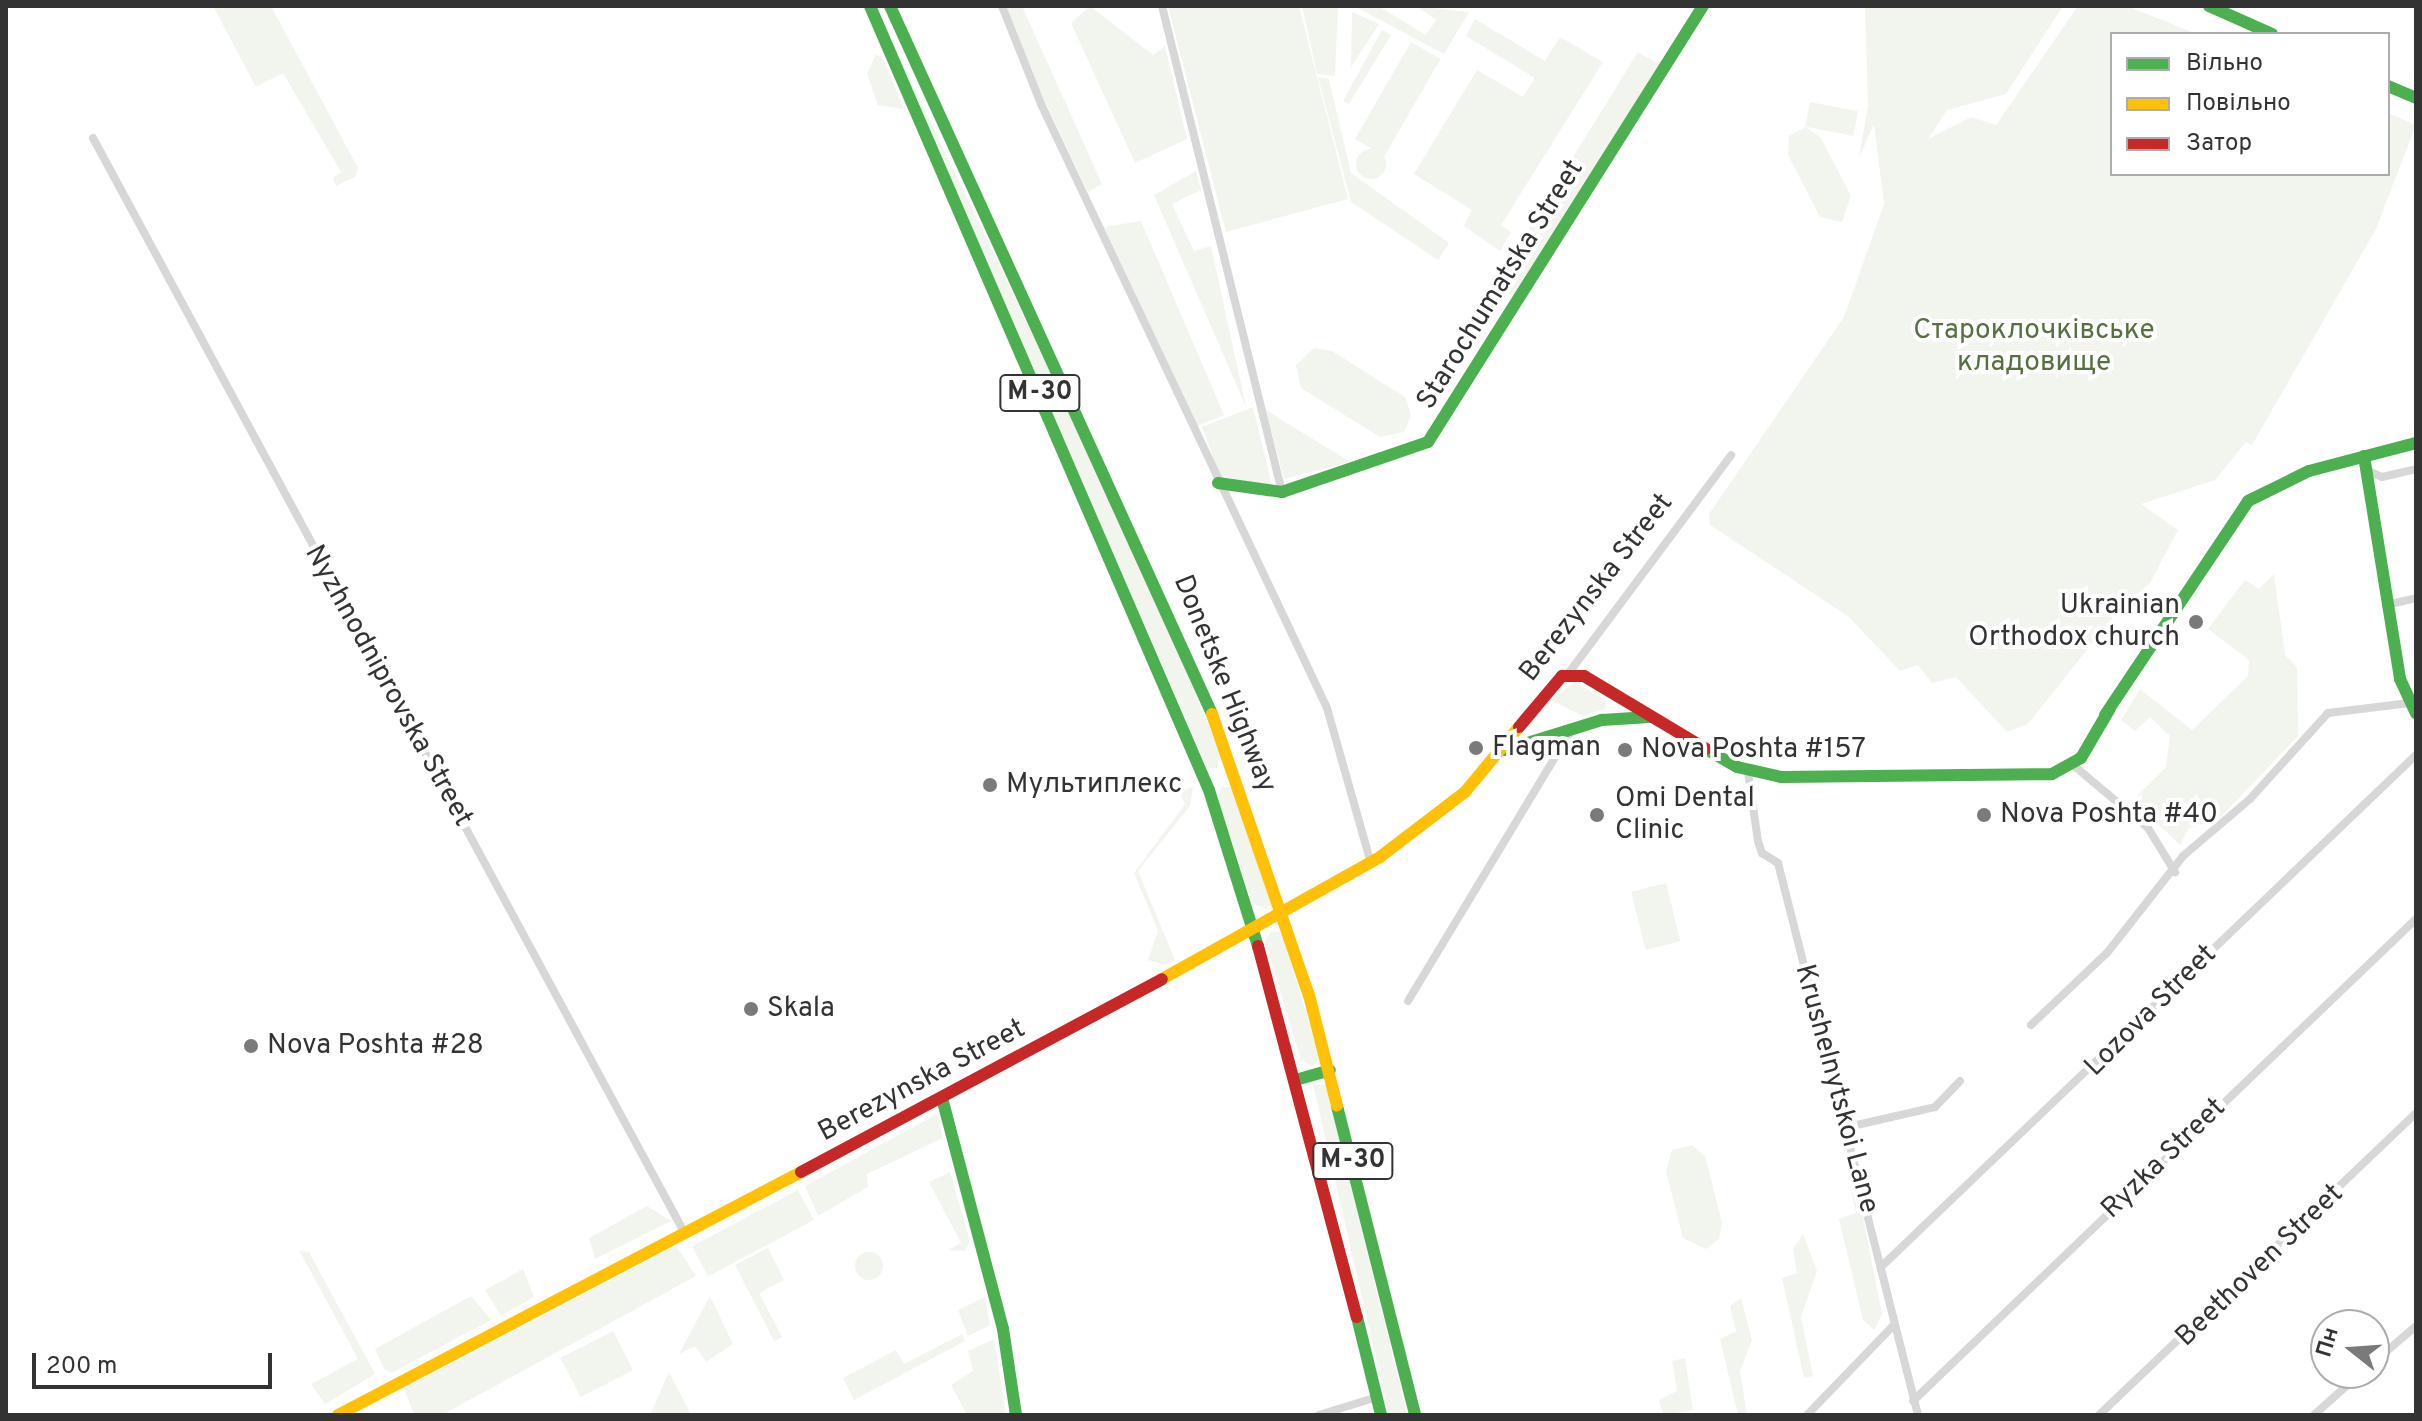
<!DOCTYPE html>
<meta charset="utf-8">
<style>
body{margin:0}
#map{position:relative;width:2422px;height:1421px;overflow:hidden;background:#fff;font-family:Overpass,sans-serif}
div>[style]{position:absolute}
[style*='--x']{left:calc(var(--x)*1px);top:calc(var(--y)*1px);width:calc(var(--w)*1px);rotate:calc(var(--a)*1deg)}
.green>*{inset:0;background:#f1f5ed;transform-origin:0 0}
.round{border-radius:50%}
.street>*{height:8px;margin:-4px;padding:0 4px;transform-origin:4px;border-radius:4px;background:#d7d7d7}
.fast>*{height:12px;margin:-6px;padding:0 6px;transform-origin:6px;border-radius:6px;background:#4caf50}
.slow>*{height:12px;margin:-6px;padding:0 6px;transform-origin:6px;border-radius:6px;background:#ffc107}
.jam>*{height:12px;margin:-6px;padding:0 6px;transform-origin:6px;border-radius:6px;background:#c62828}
.dots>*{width:22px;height:22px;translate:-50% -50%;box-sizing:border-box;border:4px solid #fff;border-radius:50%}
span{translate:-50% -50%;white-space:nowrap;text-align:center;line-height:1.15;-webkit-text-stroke:8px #fff;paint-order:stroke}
.shield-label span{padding:2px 6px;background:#fff;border:2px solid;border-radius:6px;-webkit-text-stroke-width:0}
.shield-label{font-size:26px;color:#333;font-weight:700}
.street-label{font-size:28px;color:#333}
.park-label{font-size:28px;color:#56703f}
.poi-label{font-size:28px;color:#333}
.right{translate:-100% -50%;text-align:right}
.left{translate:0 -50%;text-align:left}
.frame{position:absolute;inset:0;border:8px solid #333;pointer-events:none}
.legend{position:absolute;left:2110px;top:32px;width:280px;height:144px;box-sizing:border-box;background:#fff;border:2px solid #adadad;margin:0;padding:10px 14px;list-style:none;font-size:24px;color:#333}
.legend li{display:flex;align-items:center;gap:16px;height:40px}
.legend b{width:40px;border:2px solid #adadad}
.north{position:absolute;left:2310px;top:1309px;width:80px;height:80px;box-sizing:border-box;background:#fff;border:2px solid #adadad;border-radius:50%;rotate:287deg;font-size:22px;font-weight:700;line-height:32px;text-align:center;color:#333}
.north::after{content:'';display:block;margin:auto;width:28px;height:36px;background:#7a7a7a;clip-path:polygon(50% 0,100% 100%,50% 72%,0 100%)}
.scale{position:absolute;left:32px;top:1353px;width:240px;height:36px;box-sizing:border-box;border:4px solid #333;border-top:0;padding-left:10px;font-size:24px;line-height:28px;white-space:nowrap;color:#333;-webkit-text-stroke:6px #fff;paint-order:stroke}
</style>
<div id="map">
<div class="green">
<div style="clip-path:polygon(213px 6px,271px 6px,358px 168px,355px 177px,336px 186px,333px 178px,341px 172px,283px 73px,256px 87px)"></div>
<div style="clip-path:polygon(875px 6px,1135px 548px,1220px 753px,1217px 768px,1207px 768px)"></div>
<div style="clip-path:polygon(1008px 6px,1022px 6px,1102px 184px,1088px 192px,1009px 26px)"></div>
<div style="clip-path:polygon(1090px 6px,1153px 55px,1165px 46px,1187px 139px,1135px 163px,1071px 23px)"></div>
<div style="clip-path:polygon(1168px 6px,1299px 6px,1348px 199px,1226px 232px)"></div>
<div style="clip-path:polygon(1302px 6px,1338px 6px,1335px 76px,1317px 74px)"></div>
<div style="clip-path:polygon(1354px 6px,1378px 6px,1426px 35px,1436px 20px,1416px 6px,1469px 12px,1444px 54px)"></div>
<div style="clip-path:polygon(1865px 6px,2063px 6px,2006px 94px,1947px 110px,1928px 139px,1971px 117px,1996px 125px,2078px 6px,2127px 6px,2197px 34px,2112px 34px,2112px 174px,2388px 174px,2388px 113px,2416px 125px,2376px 229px,2252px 445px,2246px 442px,2215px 480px,2141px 504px,2178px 530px,2150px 583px,2117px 612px,2028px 724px,2007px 732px,1956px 677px,1932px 683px,1918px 665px,1900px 671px,1849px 617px,1710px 525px,1709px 514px,1844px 317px,1884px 204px,1874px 124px,1859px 158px,1868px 106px)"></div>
<div style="clip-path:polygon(1352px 12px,1379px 24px,1351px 67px)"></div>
<div style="clip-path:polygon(1475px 19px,1545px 61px,1560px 37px,1603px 62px,1501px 225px,1511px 232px,1500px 251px,1464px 226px,1472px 210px,1414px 174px,1477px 70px,1523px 97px,1535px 78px,1466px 36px)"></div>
<div style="clip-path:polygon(1382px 30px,1391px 35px,1349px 104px,1343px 101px)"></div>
<div style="left:1411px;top:42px;width:34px;height:112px;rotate:30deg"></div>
<div style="clip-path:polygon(1638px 52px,1660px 65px,1514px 297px,1501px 290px,1535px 236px,1528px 230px)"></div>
<div style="clip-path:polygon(876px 54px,883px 59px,904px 109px,878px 105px,867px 74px)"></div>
<div style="clip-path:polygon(1318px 77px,1329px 79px,1351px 173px,1449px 243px,1438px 260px,1351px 202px)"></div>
<div style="left:1810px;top:102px;width:49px;height:25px;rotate:11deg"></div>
<div style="clip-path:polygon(1806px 127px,1821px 138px,1851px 196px,1842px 222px,1820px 217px,1788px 155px,1789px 136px)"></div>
<div class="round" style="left:1356px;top:149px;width:30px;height:30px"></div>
<div style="clip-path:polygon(1196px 171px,1201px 190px,1172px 204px,1194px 251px,1211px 246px,1246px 407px,1154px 195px)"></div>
<div style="clip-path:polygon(1141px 221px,1224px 415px,1197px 426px,1104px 227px)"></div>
<div style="clip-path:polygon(1314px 348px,1332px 351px,1405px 397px,1411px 415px,1404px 432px,1380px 437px,1301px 388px,1296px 365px)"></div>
<div style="clip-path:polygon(1253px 407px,1272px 486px,1220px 476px,1202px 427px)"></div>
<div style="clip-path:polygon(1266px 410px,1350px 462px,1284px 479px)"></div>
<div style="clip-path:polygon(2274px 574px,2285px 655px,2297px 667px,2298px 736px,2219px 819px,2189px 828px,2180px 845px,2133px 800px,2166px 767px,2170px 736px,2150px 717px,2135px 731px,2121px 720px,2140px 689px,2192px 730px,2248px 676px,2249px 660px,2208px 629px,2245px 580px,2259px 589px)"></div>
<div style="clip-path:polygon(1575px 682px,1606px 700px,1605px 709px,1582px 716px,1551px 700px)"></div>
<div style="clip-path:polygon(1193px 787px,1190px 806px,1138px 871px,1175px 960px,1165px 965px,1148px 960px,1158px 931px,1134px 873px,1185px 804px,1179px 791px)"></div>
<div style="clip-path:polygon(1222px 787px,1232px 788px,1271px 904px,1266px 909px,1253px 904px,1217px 798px)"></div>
<div style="left:1666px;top:883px;width:60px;height:36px;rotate:76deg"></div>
<div style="clip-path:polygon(1271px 931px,1282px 933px,1319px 1056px,1313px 1067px,1301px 1060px,1265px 941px)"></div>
<div style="clip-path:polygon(1313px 1084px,1326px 1085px,1407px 1415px,1389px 1415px)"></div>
<div style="clip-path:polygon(937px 1114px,943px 1138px,867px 1174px,868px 1187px,818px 1216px,805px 1186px)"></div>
<div style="clip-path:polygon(1692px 1145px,1705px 1156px,1722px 1223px,1719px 1239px,1706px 1249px,1683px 1238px,1666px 1171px,1672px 1150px)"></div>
<div style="clip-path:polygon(950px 1172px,970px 1241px,965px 1251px,948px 1250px,961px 1243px,929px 1182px)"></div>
<div style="clip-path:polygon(1856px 1182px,1882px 1314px,1874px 1330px,1863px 1320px,1839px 1219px,1856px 1213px,1850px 1185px)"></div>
<div style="left:798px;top:1190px;width:34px;height:120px;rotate:62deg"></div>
<div style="clip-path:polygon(647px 1206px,671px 1221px,595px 1259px,589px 1238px)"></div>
<div style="clip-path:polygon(1803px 1234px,1817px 1271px,1801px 1317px,1813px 1376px,1804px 1378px,1782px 1278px,1797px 1273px,1793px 1249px)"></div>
<div style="clip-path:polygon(676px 1246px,696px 1276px,442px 1415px,414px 1415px,404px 1389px)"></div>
<div style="clip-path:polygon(768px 1248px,784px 1280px,759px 1293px,782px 1337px,774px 1341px,735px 1265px)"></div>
<div style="clip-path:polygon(299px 1250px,309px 1252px,375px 1374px,325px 1404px,311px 1384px,358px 1359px)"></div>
<div class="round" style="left:855px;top:1252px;width:28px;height:28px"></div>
<div style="clip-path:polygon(523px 1269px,534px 1297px,501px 1316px,485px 1290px)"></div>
<div style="clip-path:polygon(471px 1296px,491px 1320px,391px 1373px,384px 1369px,375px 1349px)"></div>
<div style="clip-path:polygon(710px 1296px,733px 1344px,706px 1362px,695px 1346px,679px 1354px)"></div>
<div style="clip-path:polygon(985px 1297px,990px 1325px,968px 1336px,958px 1310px)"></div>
<div style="clip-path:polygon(1741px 1298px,1752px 1340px,1740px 1371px,1747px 1415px,1738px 1415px,1720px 1339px,1736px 1331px,1730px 1306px)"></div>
<div style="left:613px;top:1331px;width:44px;height:59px;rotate:63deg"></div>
<div style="clip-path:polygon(962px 1334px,965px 1341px,854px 1400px,843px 1378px,896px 1350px,904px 1364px)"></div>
<div style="clip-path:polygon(994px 1339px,1006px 1415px,967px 1415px,951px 1385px,973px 1371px,968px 1351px)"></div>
<div style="clip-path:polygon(1685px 1358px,1693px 1410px,1663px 1415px,1659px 1400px,1677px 1391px,1672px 1361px)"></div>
<div style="clip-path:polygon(669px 1372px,691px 1415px,650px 1415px)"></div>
</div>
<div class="street">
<div style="--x:1002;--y:6;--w:105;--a:68.3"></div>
<div style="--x:1041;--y:104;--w:668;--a:64.66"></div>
<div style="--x:1327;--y:708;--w:161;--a:74.2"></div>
<div style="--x:1162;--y:6;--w:501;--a:76.13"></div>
<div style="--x:93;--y:138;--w:1246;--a:61.62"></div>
<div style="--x:2368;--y:471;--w:15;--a:23"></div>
<div style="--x:2382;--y:477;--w:35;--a:-13"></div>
<div style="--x:2386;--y:605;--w:31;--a:-13"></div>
<div style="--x:1568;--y:674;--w:273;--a:-53.3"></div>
<div style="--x:2073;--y:765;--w:98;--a:40"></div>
<div style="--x:2148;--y:828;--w:52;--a:58.5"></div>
<div style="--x:1748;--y:772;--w:70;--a:81.8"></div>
<div style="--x:1758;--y:841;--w:13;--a:72"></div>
<div style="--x:1762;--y:853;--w:19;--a:32"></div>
<div style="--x:1778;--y:863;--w:569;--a:75.77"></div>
<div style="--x:1408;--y:1001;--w:319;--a:-58.9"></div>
<div style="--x:2031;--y:1025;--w:105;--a:-43.5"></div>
<div style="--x:2107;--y:953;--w:123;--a:-51.9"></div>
<div style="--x:2183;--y:856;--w:88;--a:-40.4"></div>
<div style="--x:2250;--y:799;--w:116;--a:-47.8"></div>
<div style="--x:2328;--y:713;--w:82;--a:-7"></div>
<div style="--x:1848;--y:1127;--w:89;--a:-12.9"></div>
<div style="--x:1935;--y:1107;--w:36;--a:-46"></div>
<div style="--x:1883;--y:1265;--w:738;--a:-43.74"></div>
<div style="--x:2374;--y:1362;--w:55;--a:-40.6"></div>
<div style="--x:1913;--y:1401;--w:697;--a:-43.78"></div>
<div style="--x:1319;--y:1415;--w:61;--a:-17.2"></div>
<div style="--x:1807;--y:1415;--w:124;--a:-46"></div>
<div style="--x:2099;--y:1415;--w:438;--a:-43.6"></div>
<div style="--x:2314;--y:1415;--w:63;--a:-41.8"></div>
</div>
<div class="fast">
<div style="--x:870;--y:6;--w:854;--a:66.62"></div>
<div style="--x:1209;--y:790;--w:164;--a:72.6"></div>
<div style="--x:890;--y:6;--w:778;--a:65.54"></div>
<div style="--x:2209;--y:6;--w:69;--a:24"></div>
<div style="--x:2388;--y:86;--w:30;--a:23"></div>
<div style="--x:2364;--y:456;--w:226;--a:80.8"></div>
<div style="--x:2400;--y:679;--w:38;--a:65"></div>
<div style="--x:1218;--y:483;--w:65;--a:8"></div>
<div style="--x:1282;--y:492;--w:154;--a:-18.9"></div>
<div style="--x:1428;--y:442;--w:515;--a:-57.76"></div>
<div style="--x:2105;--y:715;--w:257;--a:-56.2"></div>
<div style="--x:2248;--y:501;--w:68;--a:-26.2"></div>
<div style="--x:2309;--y:471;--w:111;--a:-14.7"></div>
<div style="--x:1706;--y:749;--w:36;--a:30"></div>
<div style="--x:1737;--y:767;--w:45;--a:12.8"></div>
<div style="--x:1781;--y:777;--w:271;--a:-0.6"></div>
<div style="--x:2052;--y:774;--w:33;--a:-29"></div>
<div style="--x:2081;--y:758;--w:56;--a:-59.7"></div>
<div style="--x:1505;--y:750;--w:102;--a:-17.2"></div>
<div style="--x:1602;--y:720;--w:47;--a:-3.7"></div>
<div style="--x:1299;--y:1079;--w:32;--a:-16"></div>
<div style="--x:942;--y:1098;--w:239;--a:75.2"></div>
<div style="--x:1003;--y:1329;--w:87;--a:81.4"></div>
<div style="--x:1337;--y:1106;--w:319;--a:75.8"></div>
<div style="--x:1357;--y:1317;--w:101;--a:76.2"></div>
</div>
<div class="slow">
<div style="--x:1212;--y:714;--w:297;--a:71"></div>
<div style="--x:1309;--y:995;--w:114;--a:75.8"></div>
<div style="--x:1162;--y:979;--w:250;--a:-29.2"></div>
<div style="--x:1380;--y:857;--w:107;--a:-37.4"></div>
<div style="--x:1465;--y:792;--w:85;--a:-50.3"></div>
<div style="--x:338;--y:1415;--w:523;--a:-27.69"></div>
</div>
<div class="jam">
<div style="--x:1519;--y:727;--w:67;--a:-49.9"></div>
<div style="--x:1562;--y:676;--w:22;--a:0"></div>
<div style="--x:1584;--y:676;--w:142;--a:30.9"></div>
<div style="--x:1258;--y:946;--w:384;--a:75.1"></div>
<div style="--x:801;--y:1172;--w:409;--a:-28.1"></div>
</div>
<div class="dots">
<div style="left:2196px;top:622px;background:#7a7a7a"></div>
<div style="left:1476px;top:748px;background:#7a7a7a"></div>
<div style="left:1625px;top:750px;background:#7a7a7a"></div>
<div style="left:990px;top:785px;background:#7a7a7a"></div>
<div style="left:1597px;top:815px;background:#7a7a7a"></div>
<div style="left:1984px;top:815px;background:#7a7a7a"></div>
<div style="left:751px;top:1009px;background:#7a7a7a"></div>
<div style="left:251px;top:1046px;background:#7a7a7a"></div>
</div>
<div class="shield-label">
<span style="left:1040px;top:393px">М-30</span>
<span style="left:1353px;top:1161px">М-30</span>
</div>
<div class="street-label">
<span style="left:1501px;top:285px;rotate:-58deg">Starochumatska Street</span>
<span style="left:1597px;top:588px;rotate:-52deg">Berezynska Street</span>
<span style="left:1224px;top:684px;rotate:68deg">Donetske Highway</span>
<span style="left:388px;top:686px;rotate:61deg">Nyzhnodniprovska Street</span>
<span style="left:2151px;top:1011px;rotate:-45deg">Lozova Street</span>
<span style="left:922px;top:1081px;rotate:-28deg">Berezynska Street</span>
<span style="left:1836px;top:1089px;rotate:75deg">Krushelnytskoi Lane</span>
<span style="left:2164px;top:1159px;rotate:-44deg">Ryzka Street</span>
<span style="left:2260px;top:1266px;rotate:-44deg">Beethoven Street</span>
</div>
<div class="park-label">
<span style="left:2034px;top:347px">Староклочківське<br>кладовище</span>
</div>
<div class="poi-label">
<span class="right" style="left:2180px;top:622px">Ukrainian<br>Orthodox church</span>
<span class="left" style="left:1492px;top:748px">Flagman</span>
<span class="left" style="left:1641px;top:750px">Nova Poshta #157</span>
<span class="left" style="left:1006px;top:785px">Мультиплекс</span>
<span class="left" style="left:1615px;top:815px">Omi Dental<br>Clinic</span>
<span class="left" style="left:2000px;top:815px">Nova Poshta #40</span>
<span class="left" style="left:767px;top:1009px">Skala</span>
<span class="left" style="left:267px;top:1046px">Nova Poshta #28</span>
</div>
<div class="frame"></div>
<ul class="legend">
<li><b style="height:10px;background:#4caf50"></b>Вільно</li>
<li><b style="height:10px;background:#ffc107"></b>Повільно</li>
<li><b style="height:10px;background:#c62828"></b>Затор</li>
</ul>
<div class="north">Пн</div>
<div class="scale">200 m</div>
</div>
